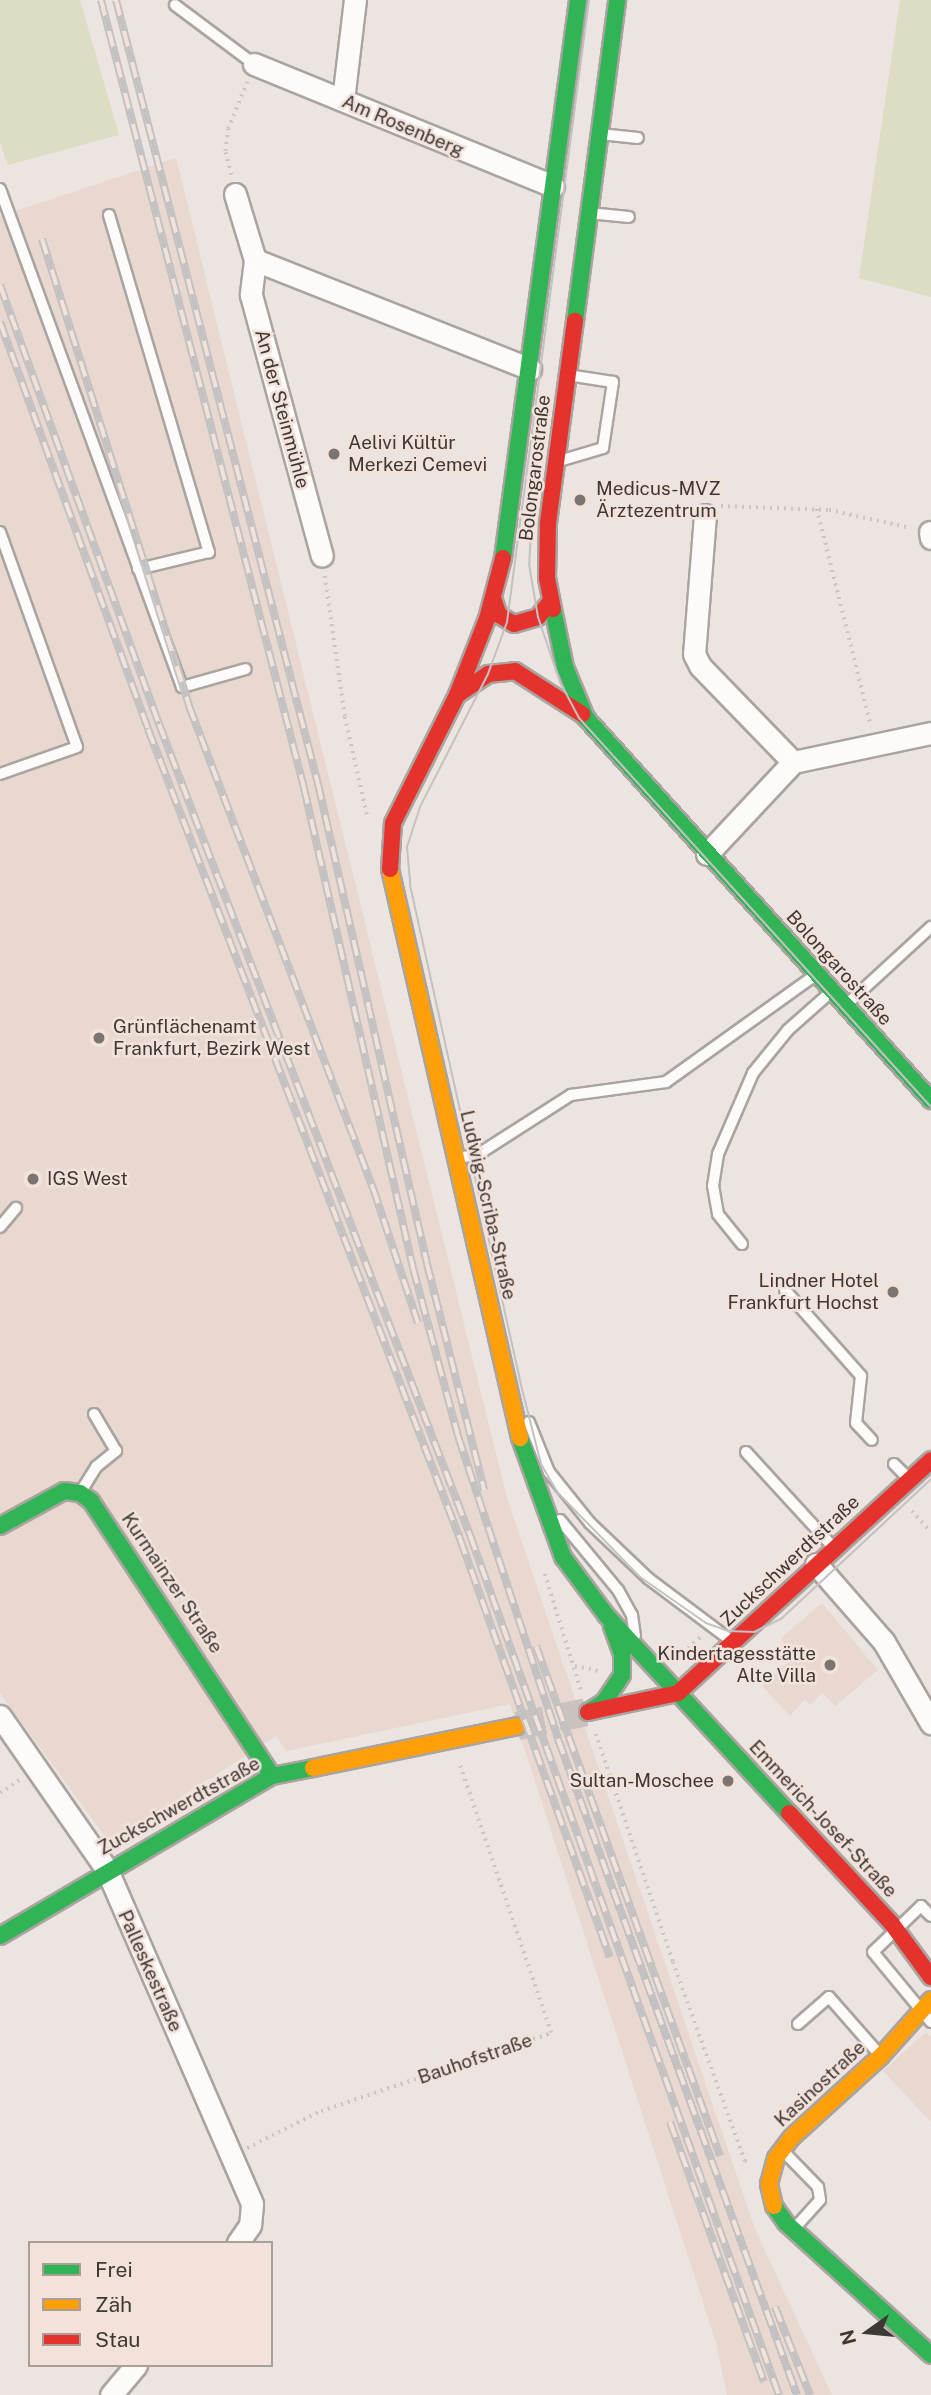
<!DOCTYPE html>
<meta charset="utf-8">
<style>
body{margin:0}
#map{position:relative;width:931px;height:2395px;overflow:hidden;background:#ece4e0;font-family:"Public Sans",sans-serif}
div>[style]{position:absolute}
[style*='--x']{left:calc(var(--x)*1px);top:calc(var(--y)*1px);width:calc(var(--w)*1px);rotate:calc(var(--a)*1deg)}
.built>*{inset:0;background:#e8d8d0}
.green>*{inset:0;background:#dcddc2}
.secondary-tunnel>*{height:28px;margin-top:-14px;transform-origin:0;background:repeating-linear-gradient(90deg,#c9c2be 0 28px,transparent 0 42px)}
.path>*{height:3.5px;margin-top:-1.75px;transform-origin:0;background:repeating-linear-gradient(90deg,#c9c6c5 0 2px,transparent 0 7px)}
.roads{filter:drop-shadow(2px 0 #aaa4a0) drop-shadow(-2px 0 #aaa4a0) drop-shadow(0 2px #aaa4a0) drop-shadow(0 -2px #aaa4a0)}
.lane>*{height:10px;margin:-5px;padding:0 5px;transform-origin:5px;border-radius:5px;background:#fcfbfa}
.street>*{height:21px;margin:-10.5px;padding:0 10.5px;transform-origin:10.5px;border-radius:10.5px;background:#fcfbfa}
.fast>*{height:16px;margin:-8px;padding:0 8px;transform-origin:8px;border-radius:8px;background:#30b455}
.slow>*{height:16px;margin:-8px;padding:0 8px;transform-origin:8px;border-radius:8px;background:#ff9f0a}
.jam>*{height:16px;margin:-8px;padding:0 8px;transform-origin:8px;border-radius:8px;background:#e5322d}
.tram>*{height:2px;margin:-1px;padding:0 1px;transform-origin:1px;border-radius:1px;background:#c3c1c1}
.rail>*{height:8px;margin-top:-4px;transform-origin:0;background:repeating-linear-gradient(90deg,#f2e2da 0 16px,#c3c1c1 0 32px);box-sizing:border-box;border-block:2px solid #c3c1c1}
.dots>*{width:19px;height:19px;translate:-50% -50%;box-sizing:border-box;border:4px solid #f2e2da;border-radius:50%}
span{translate:-50% -50%;white-space:nowrap;text-align:center;line-height:1.15;-webkit-text-stroke:5px #f2e2da;paint-order:stroke}
.street-label{font-size:19px;color:#3e3835}
.poi-label{font-size:19px;color:#3e3835}
.left{translate:0 -50%;text-align:left}
.right{translate:-100% -50%;text-align:right}
.legend{position:absolute;left:28px;top:2241px;width:245px;height:126px;box-sizing:border-box;background:#f2e2da;border:2px solid #aa9e98;margin:0;padding:9px 12px;list-style:none;font-size:21px;color:#3e3835}
.legend li{display:flex;align-items:center;gap:14px;height:35px}
.legend b{width:35px;border:2px solid #aa9e98}
.north{position:absolute;left:833px;top:2297px;width:70px;height:70px;-webkit-text-stroke:5px #f2e2da;paint-order:stroke;rotate:255deg;font-size:19px;font-weight:700;line-height:28px;text-align:center;color:#3e3835}
.north::after{content:'';display:block;margin:auto;width:24px;height:32px;background:#3e3835;clip-path:polygon(50% 0,100% 100%,50% 72%,0 100%)}
</style>
<div id="map">
<div class="built">
<div style="clip-path:polygon(176px 158px,507px 1498px,755px 2229px,832px 2395px,727px 2395px,716px 2343px,510px 1704px,286px 1751px,276px 1736px,110px 1843px,0 1693px,0 216px)"></div>
<div style="clip-path:polygon(822px 1603px,878px 1670px,835px 1706px,822px 1693px,810px 1705px,805px 1699px,790px 1716px,762px 1686px,791px 1659px,781px 1638px)"></div>
<div style="clip-path:polygon(926px 2032px,931px 2037px,931px 2122px,883px 2071px)"></div>
</div>
<div class="green">
<div style="clip-path:polygon(0 0,80px 0,119px 135px,8px 165px,0 143px)"></div>
<div style="clip-path:polygon(900px 0,931px 0,931px 297px,859px 278px)"></div>
</div>
<div class="secondary-tunnel">
<div style="--x:517;--y:1726;--w:72;--a:-11.2"></div>
</div>
<div class="path">
<div style="--x:231;--y:175;--w:25;--a:-104"></div>
<div style="--x:225;--y:151;--w:22;--a:-82"></div>
<div style="--x:228;--y:129;--w:51;--a:-68"></div>
<div style="--x:721;--y:506;--w:108;--a:2.1"></div>
<div style="--x:829;--y:510;--w:84;--a:12.4"></div>
<div style="--x:817;--y:509;--w:224;--a:76"></div>
<div style="--x:325;--y:576;--w:142;--a:81.9"></div>
<div style="--x:345;--y:717;--w:105;--a:77.3"></div>
<div style="--x:912;--y:1511;--w:28;--a:48"></div>
<div style="--x:545;--y:1574;--w:121;--a:72.8"></div>
<div style="--x:677;--y:1657;--w:31;--a:-40"></div>
<div style="--x:575;--y:1666;--w:24;--a:12"></div>
<div style="--x:596;--y:1734;--w:241;--a:71.3"></div>
<div style="--x:673;--y:1962;--w:212;--a:70.1"></div>
<div style="--x:745;--y:2161;--w:5;--a:22"></div>
<div style="--x:0;--y:1793;--w:25;--a:-34"></div>
<div style="--x:247;--y:2148;--w:83;--a:-26.6"></div>
<div style="--x:321;--y:2111;--w:243;--a:-18.7"></div>
<div style="--x:551;--y:2033;--w:286;--a:-108.8"></div>
</div>
<div class="roads">
<div class="lane">
<div style="--x:175;--y:5;--w:99;--a:36.8"></div>
<div style="--x:600;--y:134;--w:38;--a:6"></div>
<div style="--x:0;--y:189;--w:530;--a:69.92"></div>
<div style="--x:182;--y:687;--w:66;--a:-15.7"></div>
<div style="--x:589;--y:213;--w:40;--a:5.7"></div>
<div style="--x:109;--y:215;--w:352;--a:73.5"></div>
<div style="--x:209;--y:552;--w:73;--a:166.5"></div>
<div style="--x:559;--y:461;--w:46;--a:-16.5"></div>
<div style="--x:603;--y:448;--w:67;--a:-81.4"></div>
<div style="--x:613;--y:382;--w:46;--a:-171.2"></div>
<div style="--x:0;--y:532;--w:228;--a:70.3"></div>
<div style="--x:77;--y:747;--w:82;--a:160.7"></div>
<div style="--x:845;--y:1006;--w:117;--a:-42.6"></div>
<div style="--x:457;--y:1158;--w:20;--a:-9"></div>
<div style="--x:477;--y:1155;--w:112;--a:-32.6"></div>
<div style="--x:571;--y:1095;--w:96;--a:-7.8"></div>
<div style="--x:666;--y:1082;--w:182;--a:-35.6"></div>
<div style="--x:0;--y:1227;--w:25;--a:-50"></div>
<div style="--x:742;--y:1244;--w:38;--a:-129"></div>
<div style="--x:718;--y:1214;--w:28;--a:-100"></div>
<div style="--x:713;--y:1186;--w:32;--a:-81"></div>
<div style="--x:718;--y:1154;--w:88;--a:-66.6"></div>
<div style="--x:753;--y:1073;--w:55;--a:-50.9"></div>
<div style="--x:788;--y:1030;--w:59;--a:-41.6"></div>
<div style="--x:785;--y:1290;--w:115;--a:48.5"></div>
<div style="--x:861;--y:1376;--w:47;--a:96.1"></div>
<div style="--x:856;--y:1423;--w:23;--a:47"></div>
<div style="--x:529;--y:1422;--w:54;--a:68.2"></div>
<div style="--x:549;--y:1472;--w:65;--a:51.2"></div>
<div style="--x:590;--y:1523;--w:81;--a:43.5"></div>
<div style="--x:649;--y:1579;--w:105;--a:36.9"></div>
<div style="--x:746;--y:1452;--w:130;--a:47.5"></div>
<div style="--x:894;--y:1464;--w:20;--a:45"></div>
<div style="--x:80;--y:1493;--w:31;--a:-58"></div>
<div style="--x:96;--y:1467;--w:26;--a:-39"></div>
<div style="--x:116;--y:1451;--w:43;--a:-120.7"></div>
<div style="--x:560;--y:1520;--w:91;--a:50.4"></div>
<div style="--x:618;--y:1590;--w:29;--a:61"></div>
<div style="--x:632;--y:1615;--w:21;--a:82"></div>
<div style="--x:931;--y:1916;--w:14;--a:-135"></div>
<div style="--x:921;--y:1906;--w:66;--a:136.2"></div>
<div style="--x:873;--y:1952;--w:91;--a:50.4"></div>
<div style="--x:798;--y:2024;--w:41;--a:-41.1"></div>
<div style="--x:829;--y:1997;--w:76;--a:48.7"></div>
<div style="--x:784;--y:2152;--w:49;--a:45.8"></div>
<div style="--x:818;--y:2187;--w:13;--a:81"></div>
<div style="--x:820;--y:2200;--w:38;--a:132"></div>
</div>
<div class="street">
<div style="--x:254;--y:64;--w:323;--a:22.2"></div>
<div style="--x:343;--y:100;--w:101;--a:-83.2"></div>
<div style="--x:235;--y:194;--w:69;--a:73.1"></div>
<div style="--x:255;--y:260;--w:35;--a:97"></div>
<div style="--x:251;--y:295;--w:270;--a:74.8"></div>
<div style="--x:255;--y:260;--w:296;--a:21.6"></div>
<div style="--x:705;--y:515;--w:139;--a:94.5"></div>
<div style="--x:694;--y:654;--w:13;--a:63"></div>
<div style="--x:700;--y:666;--w:134;--a:45.9"></div>
<div style="--x:930;--y:532;--w:6;--a:81"></div>
<div style="--x:707;--y:854;--w:126;--a:-46.9"></div>
<div style="--x:793;--y:762;--w:141;--a:-11.9"></div>
<div style="--x:816;--y:1564;--w:103;--a:48.9"></div>
<div style="--x:884;--y:1642;--w:94;--a:59.9"></div>
<div style="--x:0;--y:1716;--w:188;--a:55.2"></div>
<div style="--x:107;--y:1870;--w:364;--a:66.5"></div>
<div style="--x:252;--y:2204;--w:21;--a:95"></div>
<div style="--x:250;--y:2225;--w:22;--a:124"></div>
<div style="--x:111;--y:2395;--w:39;--a:-50"></div>
</div>
<div class="fast">
<div style="--x:575;--y:321;--w:324;--a:-82.5"></div>
<div style="--x:503;--y:558;--w:563;--a:-82.34"></div>
<div style="--x:553;--y:609;--w:59;--a:78.3"></div>
<div style="--x:565;--y:667;--w:55;--a:67.6"></div>
<div style="--x:586;--y:718;--w:515;--a:47.91"></div>
<div style="--x:520;--y:1438;--w:127;--a:70.1"></div>
<div style="--x:563;--y:1557;--w:72;--a:53.4"></div>
<div style="--x:606;--y:1615;--w:270;--a:47.3"></div>
<div style="--x:0;--y:1526;--w:73;--a:-28.7"></div>
<div style="--x:64;--y:1491;--w:16;--a:7"></div>
<div style="--x:80;--y:1493;--w:14;--a:36"></div>
<div style="--x:91;--y:1501;--w:329;--a:56.6"></div>
<div style="--x:588;--y:1712;--w:19;--a:-32"></div>
<div style="--x:604;--y:1702;--w:32;--a:-56"></div>
<div style="--x:622;--y:1675;--w:21;--a:-90"></div>
<div style="--x:622;--y:1654;--w:30;--a:-110"></div>
<div style="--x:0;--y:1936;--w:316;--a:-30.5"></div>
<div style="--x:272;--y:1776;--w:42;--a:-11"></div>
<div style="--x:774;--y:2206;--w:21;--a:55"></div>
<div style="--x:786;--y:2223;--w:196;--a:42.3"></div>
</div>
<div class="slow">
<div style="--x:390;--y:869;--w:584;--a:77.13"></div>
<div style="--x:313;--y:1768;--w:208;--a:-11.6"></div>
<div style="--x:774;--y:2206;--w:23;--a:-103"></div>
<div style="--x:769;--y:2184;--w:27;--a:-75"></div>
<div style="--x:776;--y:2158;--w:26;--a:-53"></div>
<div style="--x:792;--y:2137;--w:120;--a:-42.3"></div>
<div style="--x:881;--y:2056;--w:75;--a:-48.2"></div>
</div>
<div class="jam">
<div style="--x:493;--y:598;--w:18;--a:71"></div>
<div style="--x:499;--y:615;--w:17;--a:31"></div>
<div style="--x:514;--y:624;--w:25;--a:-16"></div>
<div style="--x:538;--y:617;--w:21;--a:-51"></div>
<div style="--x:553;--y:609;--w:32;--a:-101"></div>
<div style="--x:547;--y:578;--w:55;--a:-89"></div>
<div style="--x:548;--y:523;--w:204;--a:-82.4"></div>
<div style="--x:457;--y:695;--w:37;--a:-34"></div>
<div style="--x:488;--y:674;--w:27;--a:-6"></div>
<div style="--x:515;--y:671;--w:80;--a:32.7"></div>
<div style="--x:390;--y:869;--w:46;--a:-86.3"></div>
<div style="--x:393;--y:823;--w:143;--a:-63.4"></div>
<div style="--x:457;--y:695;--w:82;--a:-68.5"></div>
<div style="--x:487;--y:619;--w:63;--a:-75.3"></div>
<div style="--x:588;--y:1712;--w:92;--a:-11.9"></div>
<div style="--x:678;--y:1693;--w:344;--a:-42.6"></div>
<div style="--x:789;--y:1813;--w:151;--a:47.1"></div>
<div style="--x:892;--y:1924;--w:66;--a:53.7"></div>
</div>
</div>
<div class="tram">
<div style="--x:589;--y:0;--w:627;--a:97.51"></div>
<div style="--x:507;--y:622;--w:55;--a:110.1"></div>
<div style="--x:488;--y:674;--w:149;--a:117.1"></div>
<div style="--x:420;--y:807;--w:42;--a:108"></div>
<div style="--x:407;--y:847;--w:38;--a:85"></div>
<div style="--x:410;--y:885;--w:512;--a:77.48"></div>
<div style="--x:521;--y:1385;--w:81;--a:75.8"></div>
<div style="--x:541;--y:1464;--w:34;--a:60"></div>
<div style="--x:558;--y:1493;--w:117;--a:45.7"></div>
<div style="--x:640;--y:1577;--w:80;--a:34.9"></div>
<div style="--x:706;--y:1623;--w:23;--a:20"></div>
<div style="--x:728;--y:1631;--w:26;--a:2"></div>
<div style="--x:754;--y:1632;--w:30;--a:-26"></div>
<div style="--x:781;--y:1619;--w:205;--a:-43"></div>
<div style="--x:531;--y:531;--w:33;--a:93"></div>
<div style="--x:529;--y:564;--w:54;--a:80.4"></div>
<div style="--x:538;--y:617;--w:69;--a:71.3"></div>
<div style="--x:560;--y:682;--w:41;--a:62.2"></div>
<div style="--x:579;--y:718;--w:525;--a:47.86"></div>
</div>
<div class="rail">
<div style="--x:101;--y:0;--w:814;--a:75.55"></div>
<div style="--x:304;--y:788;--w:492;--a:77.2"></div>
<div style="--x:413;--y:1268;--w:174;--a:75"></div>
<div style="--x:458;--y:1436;--w:319;--a:71.7"></div>
<div style="--x:558;--y:1739;--w:698;--a:69.98"></div>
<div style="--x:116;--y:0;--w:810;--a:75.55"></div>
<div style="--x:318;--y:784;--w:492;--a:77.2"></div>
<div style="--x:427;--y:1264;--w:233;--a:75.8"></div>
<div style="--x:42;--y:239;--w:490;--a:72.5"></div>
<div style="--x:189;--y:706;--w:516;--a:69.11"></div>
<div style="--x:373;--y:1188;--w:142;--a:71.6"></div>
<div style="--x:0;--y:285;--w:467;--a:70.1"></div>
<div style="--x:159;--y:724;--w:869;--a:69.02"></div>
<div style="--x:470;--y:1535;--w:914;--a:70.24"></div>
<div style="--x:0;--y:322;--w:433;--a:70"></div>
<div style="--x:148;--y:729;--w:868;--a:68.93"></div>
<div style="--x:460;--y:1539;--w:444;--a:70.3"></div>
<div style="--x:536;--y:1646;--w:542;--a:70.16"></div>
<div style="--x:670;--y:2122;--w:276;--a:70.1"></div>
<div style="--x:775;--y:2307;--w:95;--a:68.3"></div>
</div>
<div class="dots">
<div style="left:334px;top:454px;background:#7b7471"></div>
<div style="left:580px;top:500px;background:#7b7471"></div>
<div style="left:99px;top:1038px;background:#7b7471"></div>
<div style="left:33px;top:1179px;background:#7b7471"></div>
<div style="left:893px;top:1292px;background:#7b7471"></div>
<div style="left:830px;top:1665px;background:#7b7471"></div>
<div style="left:728px;top:1781px;background:#7b7471"></div>
</div>
<div class="street-label">
<span style="left:403px;top:126px;rotate:23deg">Am Rosenberg</span>
<span style="left:282px;top:409px;rotate:75deg">An der Steinmühle</span>
<span style="left:535px;top:468px;rotate:-83deg">Bolongarostraße</span>
<span style="left:839px;top:968px;rotate:48deg">Bolongarostraße</span>
<span style="left:488px;top:1205px;rotate:77deg">Ludwig-Scriba-Straße</span>
<span style="left:790px;top:1561px;rotate:-43deg">Zuckschwerdtstraße</span>
<span style="left:172px;top:1583px;rotate:56deg">Kurmainzer Straße</span>
<span style="left:179px;top:1806px;rotate:-29deg">Zuckschwerdtstraße</span>
<span style="left:823px;top:1819px;rotate:47deg">Emmerich-Josef-Straße</span>
<span style="left:150px;top:1971px;rotate:66deg">Palleskestraße</span>
<span style="left:475px;top:2059px;rotate:-19deg">Bauhofstraße</span>
<span style="left:820px;top:2084px;rotate:-43deg">Kasinostraße</span>
</div>
<div class="poi-label">
<span class="left" style="left:348px;top:454px">Aelivi Kültür<br>Merkezi Cemevi</span>
<span class="left" style="left:596px;top:500px">Medicus-MVZ<br>Ärztezentrum</span>
<span class="left" style="left:113px;top:1038px">Grünflächenamt<br>Frankfurt, Bezirk West</span>
<span class="left" style="left:47px;top:1179px">IGS West</span>
<span class="right" style="left:879px;top:1292px">Lindner Hotel<br>Frankfurt Hochst</span>
<span class="right" style="left:816px;top:1665px">Kindertagesstätte<br>Alte Villa</span>
<span class="right" style="left:714px;top:1781px">Sultan-Moschee</span>
</div>
<ul class="legend">
<li><b style="height:9px;background:#30b455"></b>Frei</li>
<li><b style="height:9px;background:#ff9f0a"></b>Zäh</li>
<li><b style="height:9px;background:#e5322d"></b>Stau</li>
</ul>
<div class="north">N</div>
</div>
